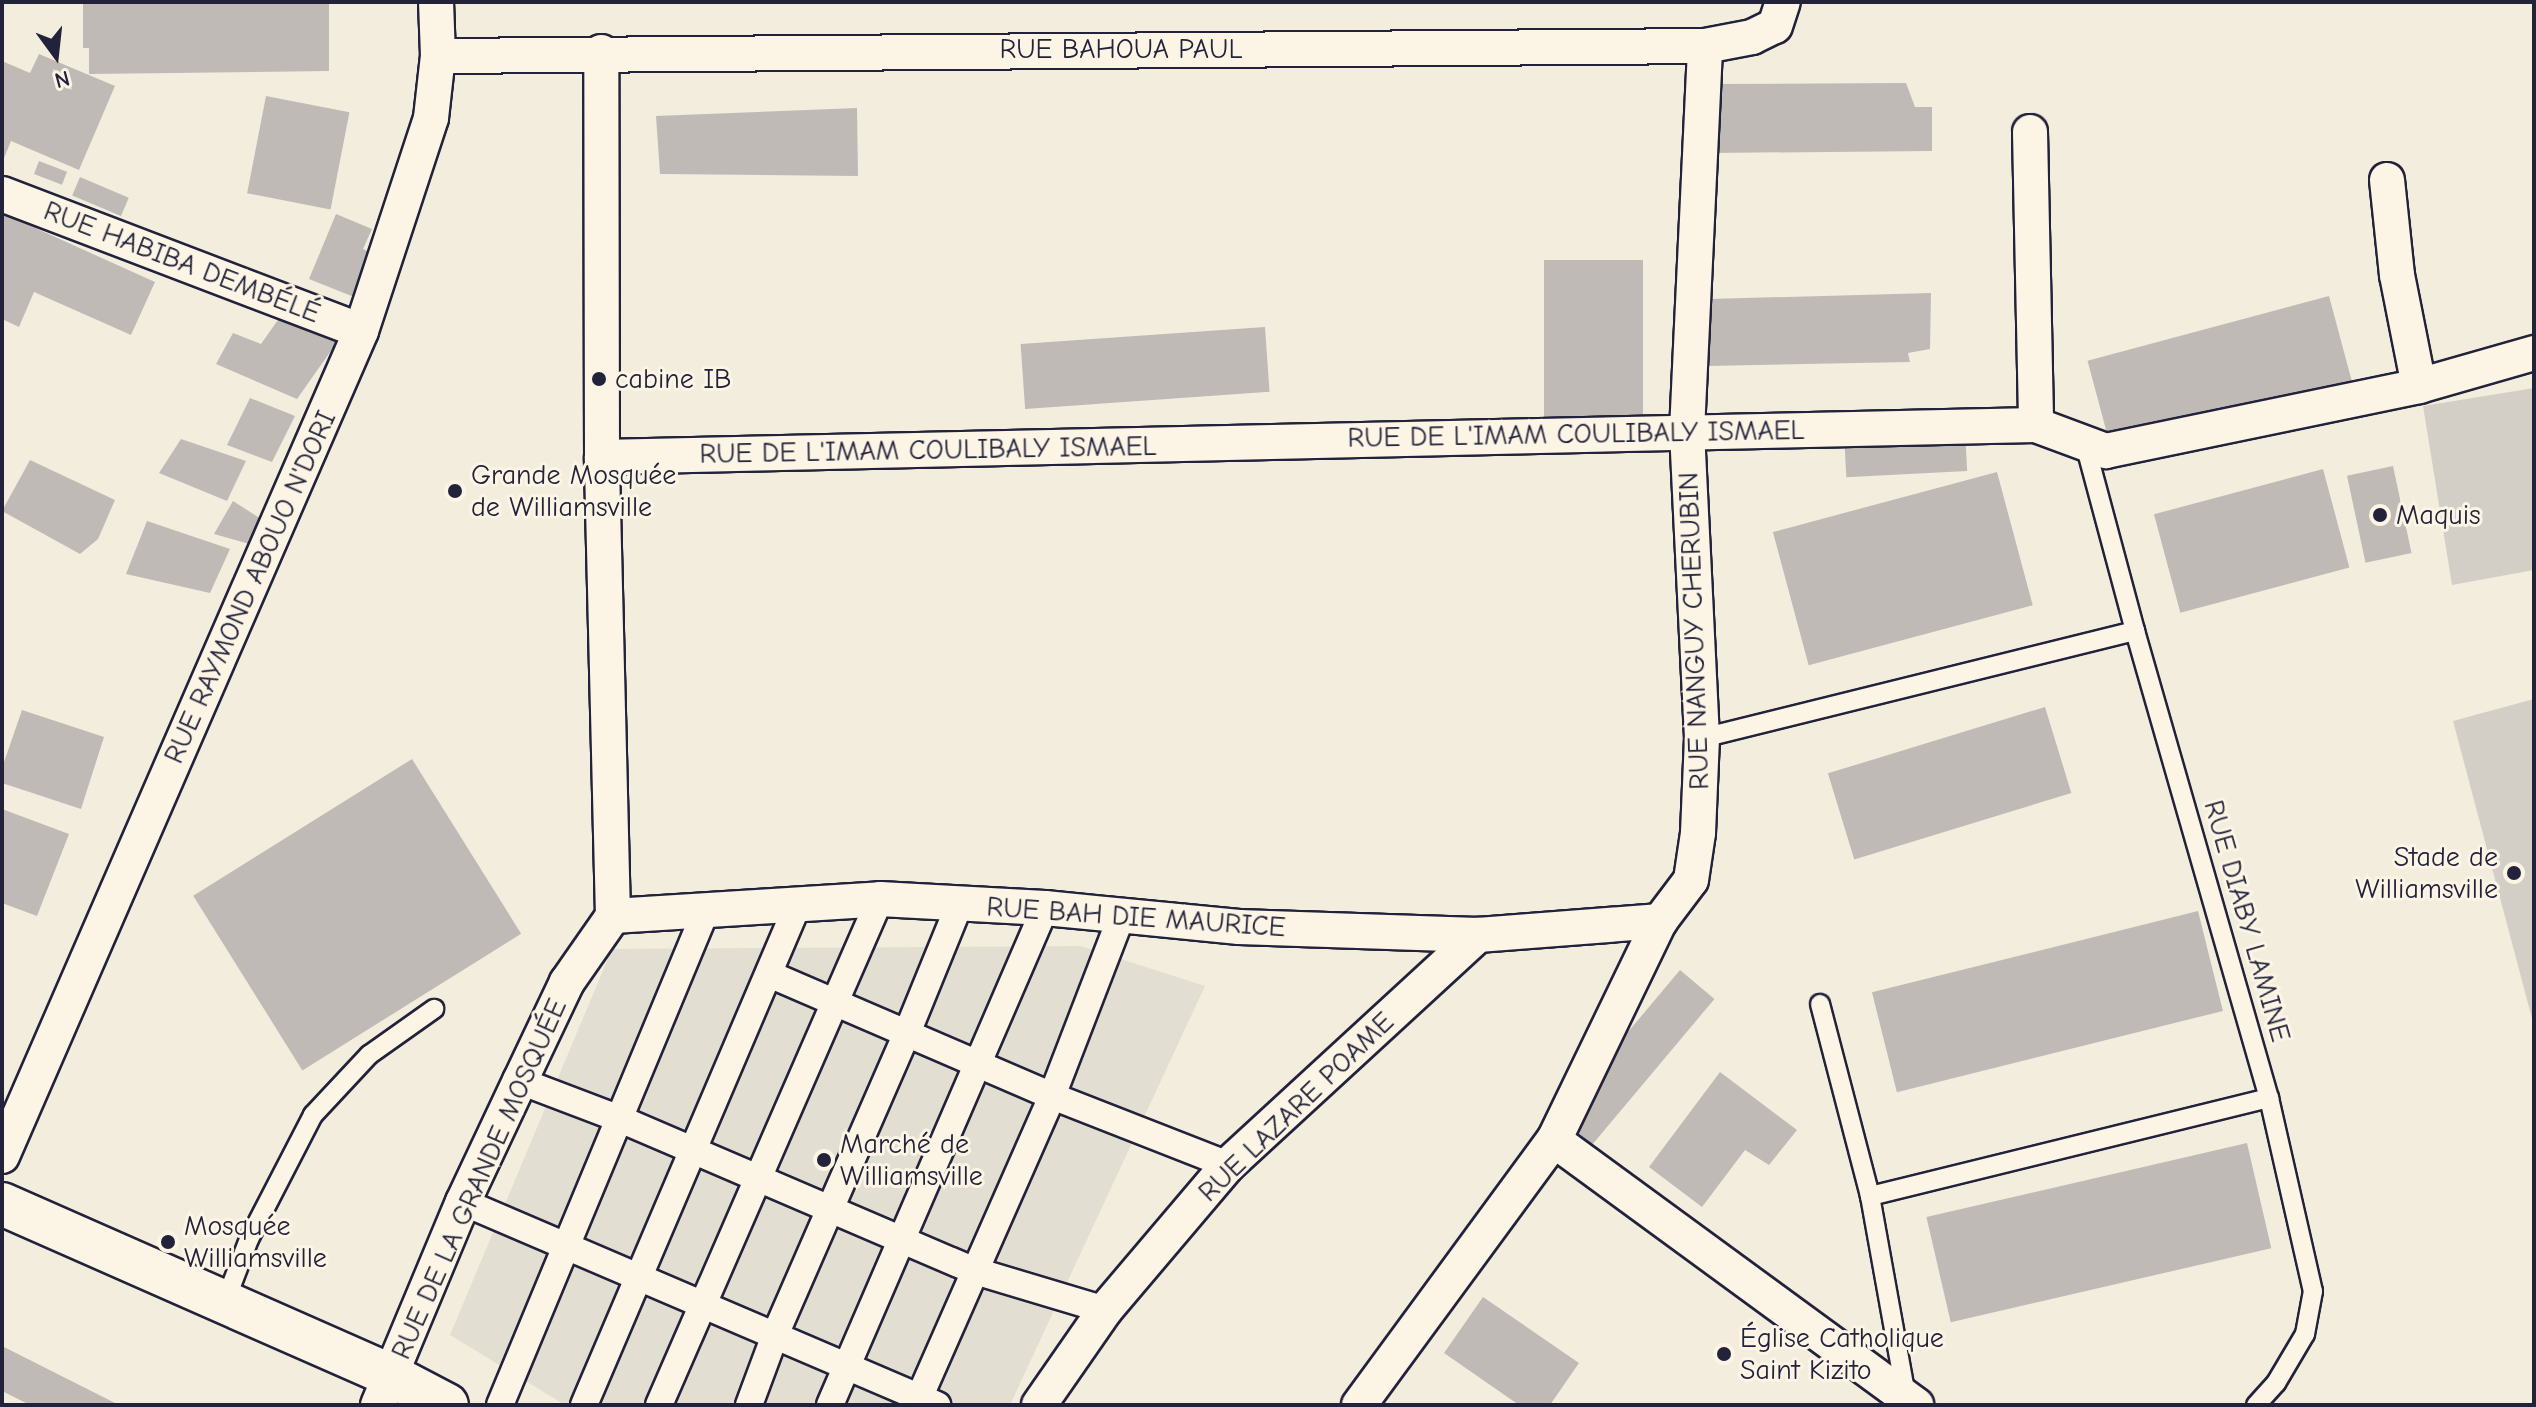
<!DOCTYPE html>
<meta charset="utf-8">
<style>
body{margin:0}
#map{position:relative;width:2536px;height:1407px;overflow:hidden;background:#f3edde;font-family:"Comic Neue",sans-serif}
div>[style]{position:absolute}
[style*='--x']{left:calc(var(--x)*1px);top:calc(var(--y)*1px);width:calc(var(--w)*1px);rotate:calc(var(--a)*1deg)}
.built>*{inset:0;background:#e3ded2}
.green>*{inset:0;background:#d4cfc6}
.building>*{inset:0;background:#bfbab6;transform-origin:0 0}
.roads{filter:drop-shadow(2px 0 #22223b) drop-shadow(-2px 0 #22223b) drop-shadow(0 2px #22223b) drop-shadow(0 -2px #22223b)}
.service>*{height:18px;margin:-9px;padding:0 9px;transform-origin:9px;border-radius:9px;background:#fcf5e5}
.pedestrian>*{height:26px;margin:-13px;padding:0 13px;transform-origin:13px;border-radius:13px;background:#fcf5e5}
.minor>*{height:34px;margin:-17px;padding:0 17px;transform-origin:17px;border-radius:17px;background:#fcf5e5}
.tertiary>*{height:42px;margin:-21px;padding:0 21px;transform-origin:21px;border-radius:21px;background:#fcf5e5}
.dots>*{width:22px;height:22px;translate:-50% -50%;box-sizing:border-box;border:4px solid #fcf5e5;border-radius:50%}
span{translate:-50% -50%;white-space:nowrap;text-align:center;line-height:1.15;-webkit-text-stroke:6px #fcf5e5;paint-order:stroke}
.street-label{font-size:28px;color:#22223b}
.poi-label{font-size:28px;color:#22223b}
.left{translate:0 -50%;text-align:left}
.right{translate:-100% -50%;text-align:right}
.frame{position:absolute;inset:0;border:4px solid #22223b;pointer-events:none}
.north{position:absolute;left:16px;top:16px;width:80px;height:80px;-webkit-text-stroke:6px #fcf5e5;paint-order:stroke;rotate:165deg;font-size:22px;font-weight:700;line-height:32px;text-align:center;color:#22223b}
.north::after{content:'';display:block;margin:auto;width:28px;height:36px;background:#22223b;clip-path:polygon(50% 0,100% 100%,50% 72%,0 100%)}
</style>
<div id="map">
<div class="built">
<div style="clip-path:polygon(1080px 946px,1205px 986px,1010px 1405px,565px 1405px,450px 1335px,612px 949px)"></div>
</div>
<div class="green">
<div style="clip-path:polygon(2534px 388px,2534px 570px,2452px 585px,2423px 406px)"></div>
<div style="clip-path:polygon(2534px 699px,2534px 1026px,2453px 721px)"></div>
</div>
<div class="building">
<div style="clip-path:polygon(83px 2px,329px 2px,329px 71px,89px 74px,89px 48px,83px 48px)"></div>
<div style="clip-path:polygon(39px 54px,115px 86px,79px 170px,11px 141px,2px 163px,2px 61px,30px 73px)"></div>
<div style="clip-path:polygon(1906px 83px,1915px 107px,1932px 107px,1932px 151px,1708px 153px,1710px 84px)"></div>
<div style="left:266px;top:96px;width:85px;height:99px;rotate:11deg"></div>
<div style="clip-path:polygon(857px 108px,858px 176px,660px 174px,656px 116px)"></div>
<div style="left:39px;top:161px;width:30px;height:14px;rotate:21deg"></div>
<div style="left:80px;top:177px;width:53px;height:20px;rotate:23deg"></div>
<div style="clip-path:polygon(2px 213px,155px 282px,131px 335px,34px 292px,19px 327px,2px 319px)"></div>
<div style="clip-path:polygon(336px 214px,372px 229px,363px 249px,383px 258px,364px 301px,309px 279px)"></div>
<div style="left:1544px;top:260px;width:99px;height:166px"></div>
<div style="clip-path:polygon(1931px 293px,1930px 349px,1908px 353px,1910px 362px,1708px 366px,1709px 299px)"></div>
<div style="left:2329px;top:296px;width:88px;height:250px;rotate:75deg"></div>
<div style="clip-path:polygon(280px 317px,340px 338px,297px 399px,216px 364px,233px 333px,261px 344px)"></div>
<div style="left:1265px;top:327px;width:65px;height:245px;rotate:86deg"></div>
<div style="clip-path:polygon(250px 398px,295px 416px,272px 462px,227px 445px)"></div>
<div style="left:1965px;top:430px;width:41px;height:121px;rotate:87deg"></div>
<div style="clip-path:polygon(181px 439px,246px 461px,227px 501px,159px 473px)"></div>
<div style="clip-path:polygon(30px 460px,115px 500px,98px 539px,80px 554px,2px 511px)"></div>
<div style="left:2393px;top:466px;width:89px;height:47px;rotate:78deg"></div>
<div style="left:2323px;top:469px;width:102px;height:175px;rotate:75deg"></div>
<div style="left:1997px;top:472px;width:138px;height:232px;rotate:75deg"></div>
<div style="clip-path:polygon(233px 501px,264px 521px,253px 545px,214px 534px)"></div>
<div style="clip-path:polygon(147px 521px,230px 549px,210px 593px,126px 574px)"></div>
<div style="left:2045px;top:707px;width:90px;height:227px;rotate:73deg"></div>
<div style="clip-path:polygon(22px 710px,104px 737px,81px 809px,2px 783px,2px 768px)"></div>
<div style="left:412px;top:759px;width:206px;height:258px;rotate:58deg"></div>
<div style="clip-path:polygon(2px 809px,69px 834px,37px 916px,2px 903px)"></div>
<div style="left:2198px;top:911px;width:103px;height:336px;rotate:76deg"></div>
<div style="left:1680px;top:970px;width:45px;height:190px;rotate:40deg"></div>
<div style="clip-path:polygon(1720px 1072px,1797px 1130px,1769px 1165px,1745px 1150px,1702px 1207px,1649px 1167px)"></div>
<div style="left:2247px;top:1143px;width:108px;height:329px;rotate:77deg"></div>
<div style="clip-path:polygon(1483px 1297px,1579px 1363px,1550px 1405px,1519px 1405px,1444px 1353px)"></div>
<div style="clip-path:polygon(2px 1346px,119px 1405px,30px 1405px,2px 1391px)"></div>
</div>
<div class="roads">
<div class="service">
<div style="--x:2085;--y:444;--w:194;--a:75"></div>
<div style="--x:2135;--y:631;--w:486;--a:74"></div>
<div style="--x:2269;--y:1098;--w:198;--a:77.2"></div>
<div style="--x:2313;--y:1291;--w:44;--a:100.5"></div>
<div style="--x:2305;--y:1334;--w:57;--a:120.6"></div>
<div style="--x:2276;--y:1383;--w:30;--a:132"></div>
<div style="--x:1702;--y:738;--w:446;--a:-13.9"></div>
<div style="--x:1820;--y:1004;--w:198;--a:75.4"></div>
<div style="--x:1870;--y:1196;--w:203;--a:79.8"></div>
<div style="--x:1870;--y:1196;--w:411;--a:-13.8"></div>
<div style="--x:225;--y:1302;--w:67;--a:-69.1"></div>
<div style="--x:249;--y:1239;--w:140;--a:-62.7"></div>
<div style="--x:313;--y:1115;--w:82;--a:-47"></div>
<div style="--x:369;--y:1055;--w:80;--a:-35.3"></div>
</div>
<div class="pedestrian">
<div style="--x:769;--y:974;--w:308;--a:23.3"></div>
<div style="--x:1052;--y:1096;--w:189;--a:21.4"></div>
<div style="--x:520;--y:1081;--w:107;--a:20.8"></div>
<div style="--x:620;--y:1119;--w:386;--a:23.2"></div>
<div style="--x:975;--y:1271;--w:136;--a:16.7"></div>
<div style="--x:463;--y:1202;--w:516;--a:23.18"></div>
<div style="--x:500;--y:1405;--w:536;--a:-67.4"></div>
<div style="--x:584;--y:1405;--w:545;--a:-66.87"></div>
<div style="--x:659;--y:1405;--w:552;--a:-66.41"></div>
<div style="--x:749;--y:1405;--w:75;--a:-69.6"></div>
<div style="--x:775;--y:1335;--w:330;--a:-66.4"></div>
<div style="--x:907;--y:1033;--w:140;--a:-67.8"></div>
<div style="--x:830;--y:1405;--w:542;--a:-66.61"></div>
<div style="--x:916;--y:1405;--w:338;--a:-66.2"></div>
<div style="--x:1052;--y:1096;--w:194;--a:-68.9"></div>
</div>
<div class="minor">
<div style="--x:438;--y:56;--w:1267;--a:-0.45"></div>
<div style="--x:1705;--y:46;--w:48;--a:-10.8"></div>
<div style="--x:1752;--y:37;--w:25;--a:-26"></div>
<div style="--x:1775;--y:26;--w:25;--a:-72"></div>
<div style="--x:2030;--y:132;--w:293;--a:88.8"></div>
<div style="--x:2387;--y:180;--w:96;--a:84"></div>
<div style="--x:2397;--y:275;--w:113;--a:78.8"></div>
<div style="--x:2;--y:194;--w:384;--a:20.9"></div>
<div style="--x:602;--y:457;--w:1434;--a:-1.28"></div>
<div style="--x:2036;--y:425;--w:75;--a:20.4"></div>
<div style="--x:2106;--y:451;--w:320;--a:-11.7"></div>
<div style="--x:2419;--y:386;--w:120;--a:-16"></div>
<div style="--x:613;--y:916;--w:268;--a:-3.6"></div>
<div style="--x:880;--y:899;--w:165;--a:3.1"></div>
<div style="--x:1045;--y:908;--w:195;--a:5.6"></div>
<div style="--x:1239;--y:927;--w:239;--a:1.9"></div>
<div style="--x:1478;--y:935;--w:183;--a:-4.4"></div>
<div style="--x:1554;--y:1140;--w:449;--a:36.2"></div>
<div style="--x:2;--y:1156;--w:900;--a:-66.48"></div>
<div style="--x:361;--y:331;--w:224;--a:-71.8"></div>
<div style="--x:431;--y:118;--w:62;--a:-83.6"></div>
<div style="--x:438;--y:56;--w:54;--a:-92.1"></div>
<div style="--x:378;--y:1405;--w:220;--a:-67.3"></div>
<div style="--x:463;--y:1202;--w:134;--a:-64.8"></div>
<div style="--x:520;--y:1081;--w:110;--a:-64.6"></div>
<div style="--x:567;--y:982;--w:80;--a:-55.1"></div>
<div style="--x:613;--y:916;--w:459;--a:-91.4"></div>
<div style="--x:602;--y:457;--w:405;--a:-90.1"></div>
<div style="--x:1039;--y:1405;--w:116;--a:-55.2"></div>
<div style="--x:1105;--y:1310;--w:190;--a:-49.7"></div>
<div style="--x:1228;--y:1165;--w:340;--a:-42.6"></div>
<div style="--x:1359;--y:1405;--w:329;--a:-53.7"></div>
<div style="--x:1554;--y:1140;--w:243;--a:-64.2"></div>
<div style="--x:1660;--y:921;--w:51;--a:-52.9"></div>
<div style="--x:1691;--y:880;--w:48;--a:-81.5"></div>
<div style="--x:1698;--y:833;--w:95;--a:-87.6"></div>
<div style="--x:1702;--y:738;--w:307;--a:-92.8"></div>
<div style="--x:1687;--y:431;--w:385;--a:-87.3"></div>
</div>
<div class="tertiary">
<div style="--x:2;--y:1204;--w:426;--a:23.8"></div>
<div style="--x:392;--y:1376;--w:62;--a:27.8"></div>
</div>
</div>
<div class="dots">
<div style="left:599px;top:379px;background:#22223b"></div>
<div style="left:455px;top:491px;background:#22223b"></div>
<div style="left:2380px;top:515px;background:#22223b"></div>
<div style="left:2514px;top:873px;background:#22223b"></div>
<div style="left:824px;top:1160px;background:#22223b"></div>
<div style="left:168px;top:1242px;background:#22223b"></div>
<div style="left:1724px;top:1354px;background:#22223b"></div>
</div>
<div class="street-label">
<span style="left:1121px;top:49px">RUE BAHOUA PAUL</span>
<span style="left:182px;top:262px;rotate:21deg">RUE HABIBA DEMBÉLÉ</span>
<span style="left:1576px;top:434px;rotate:-1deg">RUE DE L'IMAM COULIBALY ISMAEL</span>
<span style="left:928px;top:450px;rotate:-1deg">RUE DE L'IMAM COULIBALY ISMAEL</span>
<span style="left:250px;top:587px;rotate:-66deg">RUE RAYMOND ABOUO N'DORI</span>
<span style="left:1694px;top:631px;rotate:-92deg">RUE NANGUY CHERUBIN</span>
<span style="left:1136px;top:917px;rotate:4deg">RUE BAH DIE MAURICE</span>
<span style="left:2247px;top:921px;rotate:74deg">RUE DIABY LAMINE</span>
<span style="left:1296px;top:1107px;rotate:-44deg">RUE LAZARE POAME</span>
<span style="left:479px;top:1179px;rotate:-66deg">RUE DE LA GRANDE MOSQUÉE</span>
</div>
<div class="poi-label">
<span class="left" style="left:615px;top:379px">cabine IB</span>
<span class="left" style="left:471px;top:491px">Grande Mosquée<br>de Williamsville</span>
<span class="left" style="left:2396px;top:515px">Maquis</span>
<span class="right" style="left:2498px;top:873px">Stade de<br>Williamsville</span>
<span class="left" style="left:840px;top:1160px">Marché de<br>Williamsville</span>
<span class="left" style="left:184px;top:1242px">Mosquée<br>Williamsville</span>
<span class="left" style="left:1740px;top:1354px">Église Catholique<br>Saint Kizito</span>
</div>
<div class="frame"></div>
<div class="north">N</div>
</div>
